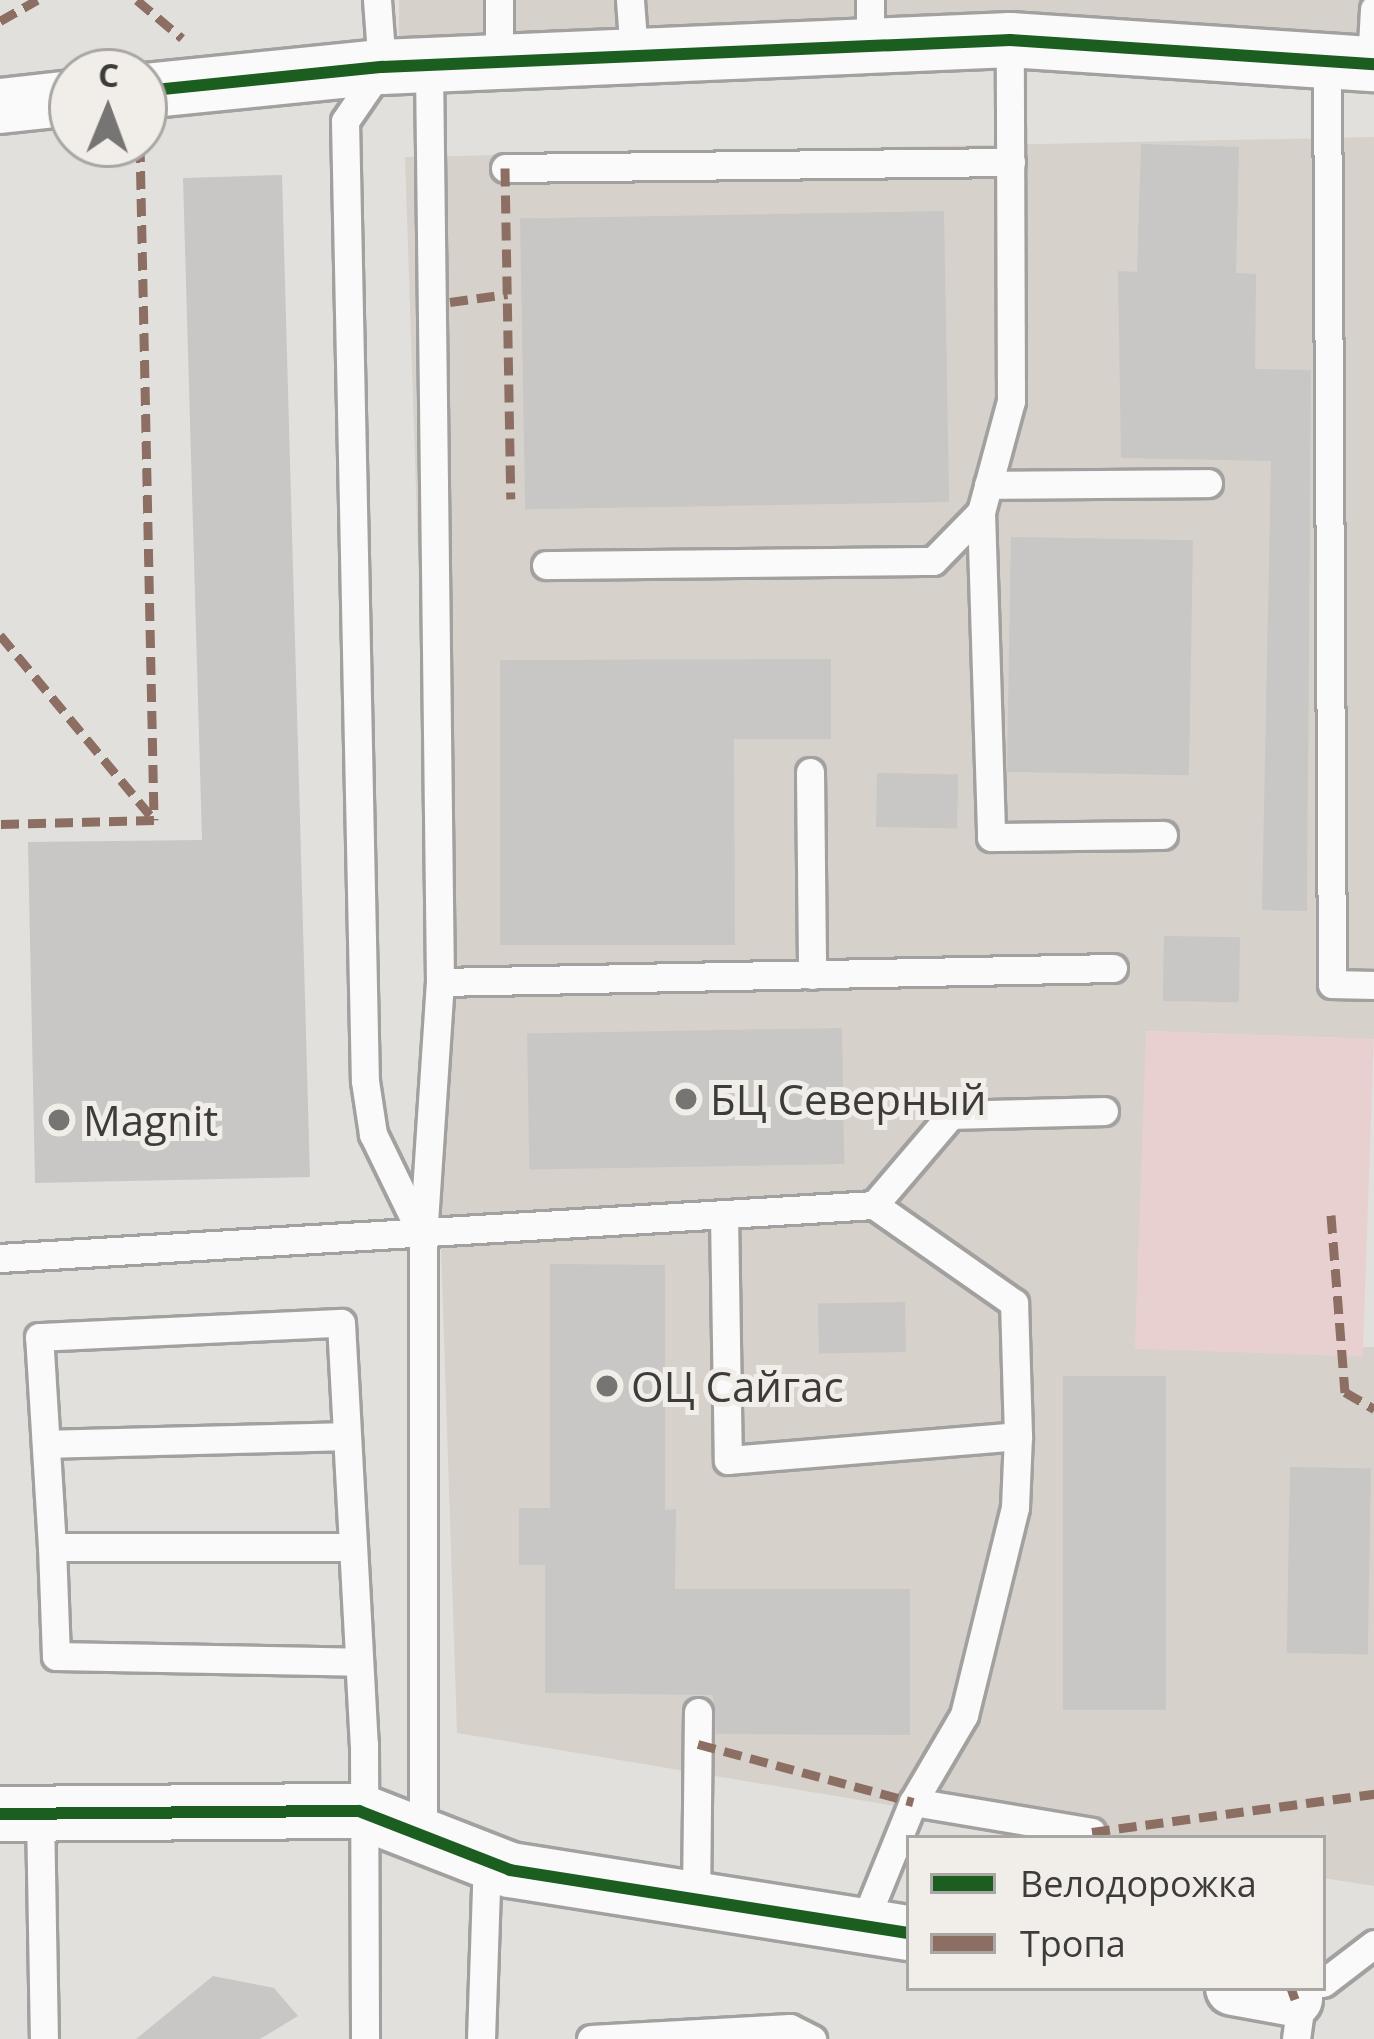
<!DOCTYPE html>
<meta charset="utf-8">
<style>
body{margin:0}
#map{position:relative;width:1374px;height:2039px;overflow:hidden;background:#e2e0dd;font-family:"Open Sans",sans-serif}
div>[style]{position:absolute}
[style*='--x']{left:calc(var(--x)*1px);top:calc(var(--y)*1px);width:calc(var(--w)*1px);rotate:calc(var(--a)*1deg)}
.built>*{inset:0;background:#d6d1cb;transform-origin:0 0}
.green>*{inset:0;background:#e9d0d0;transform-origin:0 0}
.building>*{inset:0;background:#c8c7c5;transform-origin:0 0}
.roads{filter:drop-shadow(3px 0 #a2a19f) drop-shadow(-3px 0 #a2a19f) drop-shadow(0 3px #a2a19f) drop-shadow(0 -3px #a2a19f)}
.service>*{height:27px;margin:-13.5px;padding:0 13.5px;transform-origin:13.5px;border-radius:13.5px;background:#fbfafa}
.minor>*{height:54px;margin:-27px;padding:0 27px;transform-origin:27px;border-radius:27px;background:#fbfafa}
.quiet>*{height:9px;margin-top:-4.5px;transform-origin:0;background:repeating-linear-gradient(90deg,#8d6e63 0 18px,transparent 0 27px)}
.cycleway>*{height:12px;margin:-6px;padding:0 6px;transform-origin:6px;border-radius:6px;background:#1b5e20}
.dots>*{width:33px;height:33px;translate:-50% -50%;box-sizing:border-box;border:6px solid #f1eee9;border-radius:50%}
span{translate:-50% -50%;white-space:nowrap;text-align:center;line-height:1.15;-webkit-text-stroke:10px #f1eee9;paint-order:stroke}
.poi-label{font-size:42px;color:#3d3c3a}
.left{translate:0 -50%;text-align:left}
.legend{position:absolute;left:906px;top:1835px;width:420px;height:156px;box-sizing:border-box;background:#f1eee9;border:3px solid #a9a7a3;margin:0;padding:15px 21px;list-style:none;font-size:36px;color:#3d3c3a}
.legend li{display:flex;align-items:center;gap:24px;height:60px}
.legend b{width:60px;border:3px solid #a9a7a3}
.north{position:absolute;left:48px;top:48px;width:120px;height:120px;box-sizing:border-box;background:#f1eee9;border:3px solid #a9a7a3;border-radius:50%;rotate:1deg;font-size:33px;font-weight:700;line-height:48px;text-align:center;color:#3d3c3a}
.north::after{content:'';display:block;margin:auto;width:42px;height:54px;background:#777573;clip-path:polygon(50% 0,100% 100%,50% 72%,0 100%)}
</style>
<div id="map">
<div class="built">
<div style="left:399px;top:0;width:975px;height:44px"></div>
<div style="clip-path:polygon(1374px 137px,1374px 1039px,1147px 1031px,1147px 1349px,1374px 1347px,1374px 1886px,1323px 1878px,1323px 1838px,1087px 1838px,457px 1733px,405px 157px)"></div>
</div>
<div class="green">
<div style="left:1146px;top:1031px;width:228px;height:318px;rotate:2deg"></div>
</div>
<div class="building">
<div style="clip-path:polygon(1141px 144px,1239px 147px,1236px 273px,1256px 274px,1255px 369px,1311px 370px,1307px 911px,1262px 910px,1271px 461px,1121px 458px,1118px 271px,1137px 272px)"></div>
<div style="clip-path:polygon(282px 175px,310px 1177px,35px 1183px,28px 842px,202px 840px,183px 178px)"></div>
<div style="left:944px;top:211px;width:291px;height:424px;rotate:89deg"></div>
<div style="left:1011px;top:537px;width:182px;height:235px;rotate:1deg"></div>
<div style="clip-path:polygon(831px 659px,831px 739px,734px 739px,735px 945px,500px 945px,500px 660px)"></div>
<div style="left:877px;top:773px;width:81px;height:54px;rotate:1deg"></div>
<div style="left:1164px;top:936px;width:76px;height:65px;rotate:1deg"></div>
<div style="left:842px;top:1028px;width:136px;height:315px;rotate:89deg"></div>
<div style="clip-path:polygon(550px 1264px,665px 1265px,665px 1510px,676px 1509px,675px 1589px,910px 1589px,910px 1735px,716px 1734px,713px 1695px,545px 1693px,545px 1565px,519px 1565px,519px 1508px,550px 1508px)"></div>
<div style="left:905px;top:1302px;width:50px;height:87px;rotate:89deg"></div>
<div style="left:1063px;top:1376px;width:103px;height:334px"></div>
<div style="left:1290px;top:1467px;width:81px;height:186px;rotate:1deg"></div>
<div style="clip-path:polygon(213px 1976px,274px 1988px,298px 2016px,260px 2039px,136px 2039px)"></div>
</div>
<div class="roads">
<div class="service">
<div style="--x:377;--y:0;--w:67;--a:85.7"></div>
<div style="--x:382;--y:67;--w:65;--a:124.4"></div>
<div style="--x:345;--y:121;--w:960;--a:88.81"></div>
<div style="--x:365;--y:1081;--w:54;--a:81.4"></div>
<div style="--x:373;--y:1134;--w:114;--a:64.1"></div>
<div style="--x:499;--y:0;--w:61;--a:90"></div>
<div style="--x:630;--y:0;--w:55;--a:85.8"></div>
<div style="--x:870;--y:0;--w:46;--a:90"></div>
<div style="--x:1327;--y:60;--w:924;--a:89.69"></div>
<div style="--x:1332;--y:984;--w:42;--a:1.4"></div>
<div style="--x:1371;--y:63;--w:54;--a:-86.8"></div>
<div style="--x:505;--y:168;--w:506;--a:-0.68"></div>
<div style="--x:988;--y:485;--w:220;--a:-0.5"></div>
<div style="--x:981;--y:512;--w:325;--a:88.2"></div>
<div style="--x:991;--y:837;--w:172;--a:-0.7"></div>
<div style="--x:546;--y:565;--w:387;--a:-0.6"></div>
<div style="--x:933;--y:561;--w:69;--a:-45.6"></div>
<div style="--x:981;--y:512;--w:115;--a:-74.9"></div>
<div style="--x:1011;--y:401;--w:361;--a:-90.2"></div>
<div style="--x:810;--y:772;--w:203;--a:89.4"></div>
<div style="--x:440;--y:982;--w:673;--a:-1.19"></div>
<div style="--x:724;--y:1214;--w:246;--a:89.1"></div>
<div style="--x:728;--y:1460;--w:291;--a:-4.7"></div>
<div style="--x:1018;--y:1436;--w:133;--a:-91.7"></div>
<div style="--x:1014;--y:1303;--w:171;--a:-145"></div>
<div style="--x:0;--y:1258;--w:876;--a:-3.47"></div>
<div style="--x:874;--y:1205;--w:118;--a:-49.5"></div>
<div style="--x:951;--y:1115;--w:153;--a:-1.5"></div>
<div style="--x:46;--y:1444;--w:300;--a:-1.5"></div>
<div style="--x:52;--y:1547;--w:109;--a:87.9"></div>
<div style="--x:56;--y:1656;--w:303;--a:1.1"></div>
<div style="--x:352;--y:1547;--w:300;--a:180"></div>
<div style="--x:52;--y:1547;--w:210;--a:-93.5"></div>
<div style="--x:39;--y:1337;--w:302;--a:-2.7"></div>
<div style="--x:341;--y:1323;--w:422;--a:86.9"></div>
<div style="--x:364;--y:1744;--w:295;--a:89.8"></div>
<div style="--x:913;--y:1802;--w:181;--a:9.5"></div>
<div style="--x:40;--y:1813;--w:226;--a:89"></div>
<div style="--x:423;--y:1835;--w:598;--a:-90"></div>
<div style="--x:423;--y:1237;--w:256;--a:-86.2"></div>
<div style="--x:440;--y:982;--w:917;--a:-90.69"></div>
<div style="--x:696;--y:1902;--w:190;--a:-89.4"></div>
<div style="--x:863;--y:1925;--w:133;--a:-67.9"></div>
<div style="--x:913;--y:1802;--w:101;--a:-59.6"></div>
<div style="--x:964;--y:1715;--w:214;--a:-76.2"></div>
<div style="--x:1015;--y:1507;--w:71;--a:-87.6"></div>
<div style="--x:1323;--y:1983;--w:64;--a:-37.4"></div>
<div style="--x:481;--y:2039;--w:179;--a:-88.1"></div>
<div style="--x:591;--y:2039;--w:199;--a:-3.2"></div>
<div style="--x:790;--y:2028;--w:25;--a:27"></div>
<div style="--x:1296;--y:2039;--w:44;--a:-82.2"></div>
</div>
<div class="minor">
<div style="--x:144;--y:91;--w:239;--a:-5.8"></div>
<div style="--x:382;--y:67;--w:629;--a:-2.46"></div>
<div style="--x:1010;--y:40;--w:365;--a:3.8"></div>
<div style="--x:0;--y:106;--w:72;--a:-6.3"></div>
<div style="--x:0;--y:1814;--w:359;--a:-0.5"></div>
<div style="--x:359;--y:1811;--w:162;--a:21.3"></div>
<div style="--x:510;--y:1870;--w:404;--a:9"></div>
<div style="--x:1233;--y:1988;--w:63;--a:10.1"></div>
</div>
</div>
<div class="quiet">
<div style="--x:137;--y:0;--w:59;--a:40.2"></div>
<div style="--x:0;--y:21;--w:43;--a:-29.6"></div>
<div style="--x:140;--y:144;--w:676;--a:88.81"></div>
<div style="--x:505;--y:168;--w:331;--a:89"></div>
<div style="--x:450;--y:302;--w:58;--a:-8"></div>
<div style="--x:0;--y:635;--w:241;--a:50.2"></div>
<div style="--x:154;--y:820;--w:154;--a:178.5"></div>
<div style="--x:1331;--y:1215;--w:178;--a:85.5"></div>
<div style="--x:1345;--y:1392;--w:34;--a:30"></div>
<div style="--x:698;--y:1744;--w:223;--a:15.1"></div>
<div style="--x:1092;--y:1832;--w:285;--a:-7.7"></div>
<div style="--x:1291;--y:1988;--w:12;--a:70"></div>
</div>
<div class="cycleway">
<div style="--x:144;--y:91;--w:239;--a:-5.8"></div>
<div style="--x:382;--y:67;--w:629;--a:-2.46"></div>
<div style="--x:1010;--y:40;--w:365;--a:3.8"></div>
<div style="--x:0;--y:1814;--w:359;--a:-0.5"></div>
<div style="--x:359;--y:1811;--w:162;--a:21.3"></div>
<div style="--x:510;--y:1870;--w:404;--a:9"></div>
</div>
<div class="dots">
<div style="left:686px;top:1099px;background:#777573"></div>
<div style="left:59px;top:1120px;background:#777573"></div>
<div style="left:607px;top:1386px;background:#777573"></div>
</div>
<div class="poi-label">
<span class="left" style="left:710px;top:1099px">БЦ Северный</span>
<span class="left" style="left:83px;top:1120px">Magnit</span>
<span class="left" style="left:631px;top:1386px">ОЦ Сайгас</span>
</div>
<ul class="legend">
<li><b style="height:15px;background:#1b5e20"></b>Велодорожка</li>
<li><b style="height:15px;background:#8d6e63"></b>Тропа</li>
</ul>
<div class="north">С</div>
</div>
